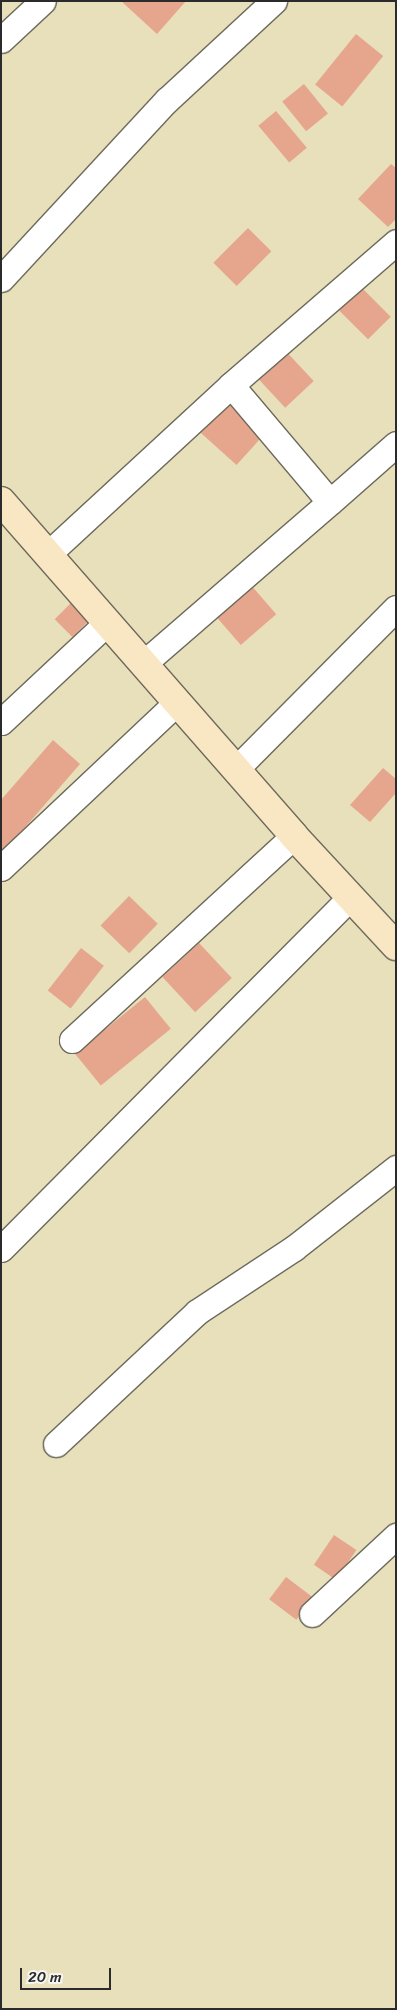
<!DOCTYPE html>
<style>
body{margin:0}
#map{position:relative;width:397px;height:2010px;overflow:hidden;background:#e7e0ba;font-family:Sriracha,sans-serif}
div>[style]{position:absolute}
[style*='--x']{left:calc(var(--x)*1px);top:calc(var(--y)*1px);width:calc(var(--w)*1px);rotate:calc(var(--a)*1deg)}
.building>*{inset:0;background:#e6a68d;transform-origin:0 0}
.roads{filter:drop-shadow(1px 0 #6d6a5d) drop-shadow(-1px 0 #6d6a5d) drop-shadow(0 1px #6d6a5d) drop-shadow(0 -1px #6d6a5d)}
.street>*{height:25px;margin:-12.5px;padding:0 12.5px;transform-origin:12.5px;border-radius:12.5px;background:#fff}
.secondary>*{height:28px;margin:-14px;padding:0 14px;transform-origin:14px;border-radius:14px;background:#f9e7c3}
span{translate:-50% -50%;white-space:nowrap;text-align:center;line-height:1.15;-webkit-text-stroke:4px #f6f6f2;paint-order:stroke}
.frame{position:absolute;inset:0;border:2px solid #2b2b2b;pointer-events:none}
.scale{position:absolute;left:20px;top:1968px;width:91px;height:22px;box-sizing:border-box;border:2px solid #2b2b2b;border-top:0;padding-left:6px;font-size:15px;line-height:18px;white-space:nowrap;color:#2b2b2b;-webkit-text-stroke:4px #f6f6f2;paint-order:stroke}
</style>
<div id="map">
<div class="building">
<div style="clip-path:polygon(121px 1px,186px 1px,157px 34px)"></div>
<div style="left:356px;top:34px;width:35px;height:65px;rotate:39deg"></div>
<div style="left:304px;top:84px;width:38px;height:28px;rotate:51deg"></div>
<div style="left:276px;top:111px;width:48px;height:23px;rotate:50deg"></div>
<div style="clip-path:polygon(391px 164px,396px 168px,396px 219px,388px 227px,358px 199px)"></div>
<div style="left:248px;top:228px;width:33px;height:49px;rotate:45deg"></div>
<div style="left:361px;top:287px;width:42px;height:32px;rotate:45deg"></div>
<div style="left:281px;top:346px;width:48px;height:39px;rotate:47deg"></div>
<div style="left:226px;top:399px;width:52px;height:42px;rotate:42deg"></div>
<div style="left:250px;top:584px;width:40px;height:47px;rotate:49deg"></div>
<div style="left:78px;top:596px;width:25px;height:33px;rotate:45deg"></div>
<div style="clip-path:polygon(53px 740px,80px 764px,1px 855px,1px 800px)"></div>
<div style="clip-path:polygon(383px 768px,396px 779px,396px 793px,370px 822px,350px 805px)"></div>
<div style="left:129px;top:896px;width:40px;height:41px;rotate:44deg"></div>
<div style="left:199px;top:943px;width:48px;height:50px;rotate:47deg"></div>
<div style="left:81px;top:948px;width:29px;height:54px;rotate:38deg"></div>
<div style="left:145px;top:997px;width:41px;height:90px;rotate:51deg"></div>
<div style="left:334px;top:1535px;width:27px;height:36px;rotate:34deg"></div>
<div style="left:286px;top:1577px;width:34px;height:28px;rotate:37deg"></div>
</div>
<div class="roads">
<div class="street">
<div style="--x:1;--y:40;--w:57;--a:-42.9"></div>
<div style="--x:1;--y:279;--w:244;--a:-47.2"></div>
<div style="--x:167;--y:100;--w:146;--a:-42.8"></div>
<div style="--x:231;--y:385;--w:153;--a:49.8"></div>
<div style="--x:330;--y:502;--w:88;--a:-41.3"></div>
<div style="--x:48;--y:554;--w:249;--a:-42.7"></div>
<div style="--x:231;--y:385;--w:218;--a:-40.9"></div>
<div style="--x:144;--y:663;--w:246;--a:-40.9"></div>
<div style="--x:1;--y:722;--w:146;--a:-43.1"></div>
<div style="--x:236;--y:769;--w:227;--a:-45.2"></div>
<div style="--x:1;--y:868;--w:242;--a:-43.3"></div>
<div style="--x:72;--y:1040;--w:301;--a:-42.6"></div>
<div style="--x:1;--y:1249;--w:495;--a:-45.2"></div>
<div style="--x:56;--y:1444;--w:193;--a:-43.1"></div>
<div style="--x:197;--y:1312;--w:116;--a:-33.4"></div>
<div style="--x:294;--y:1248;--w:130;--a:-38.1"></div>
<div style="--x:312;--y:1614;--w:115;--a:-42.9"></div>
</div>
<div class="secondary">
<div style="--x:1;--y:501;--w:445;--a:48.8"></div>
<div style="--x:294;--y:836;--w:150;--a:47.2"></div>
</div>
</div>
<div class="frame"></div>
<div class="scale">20 m</div>
</div>
